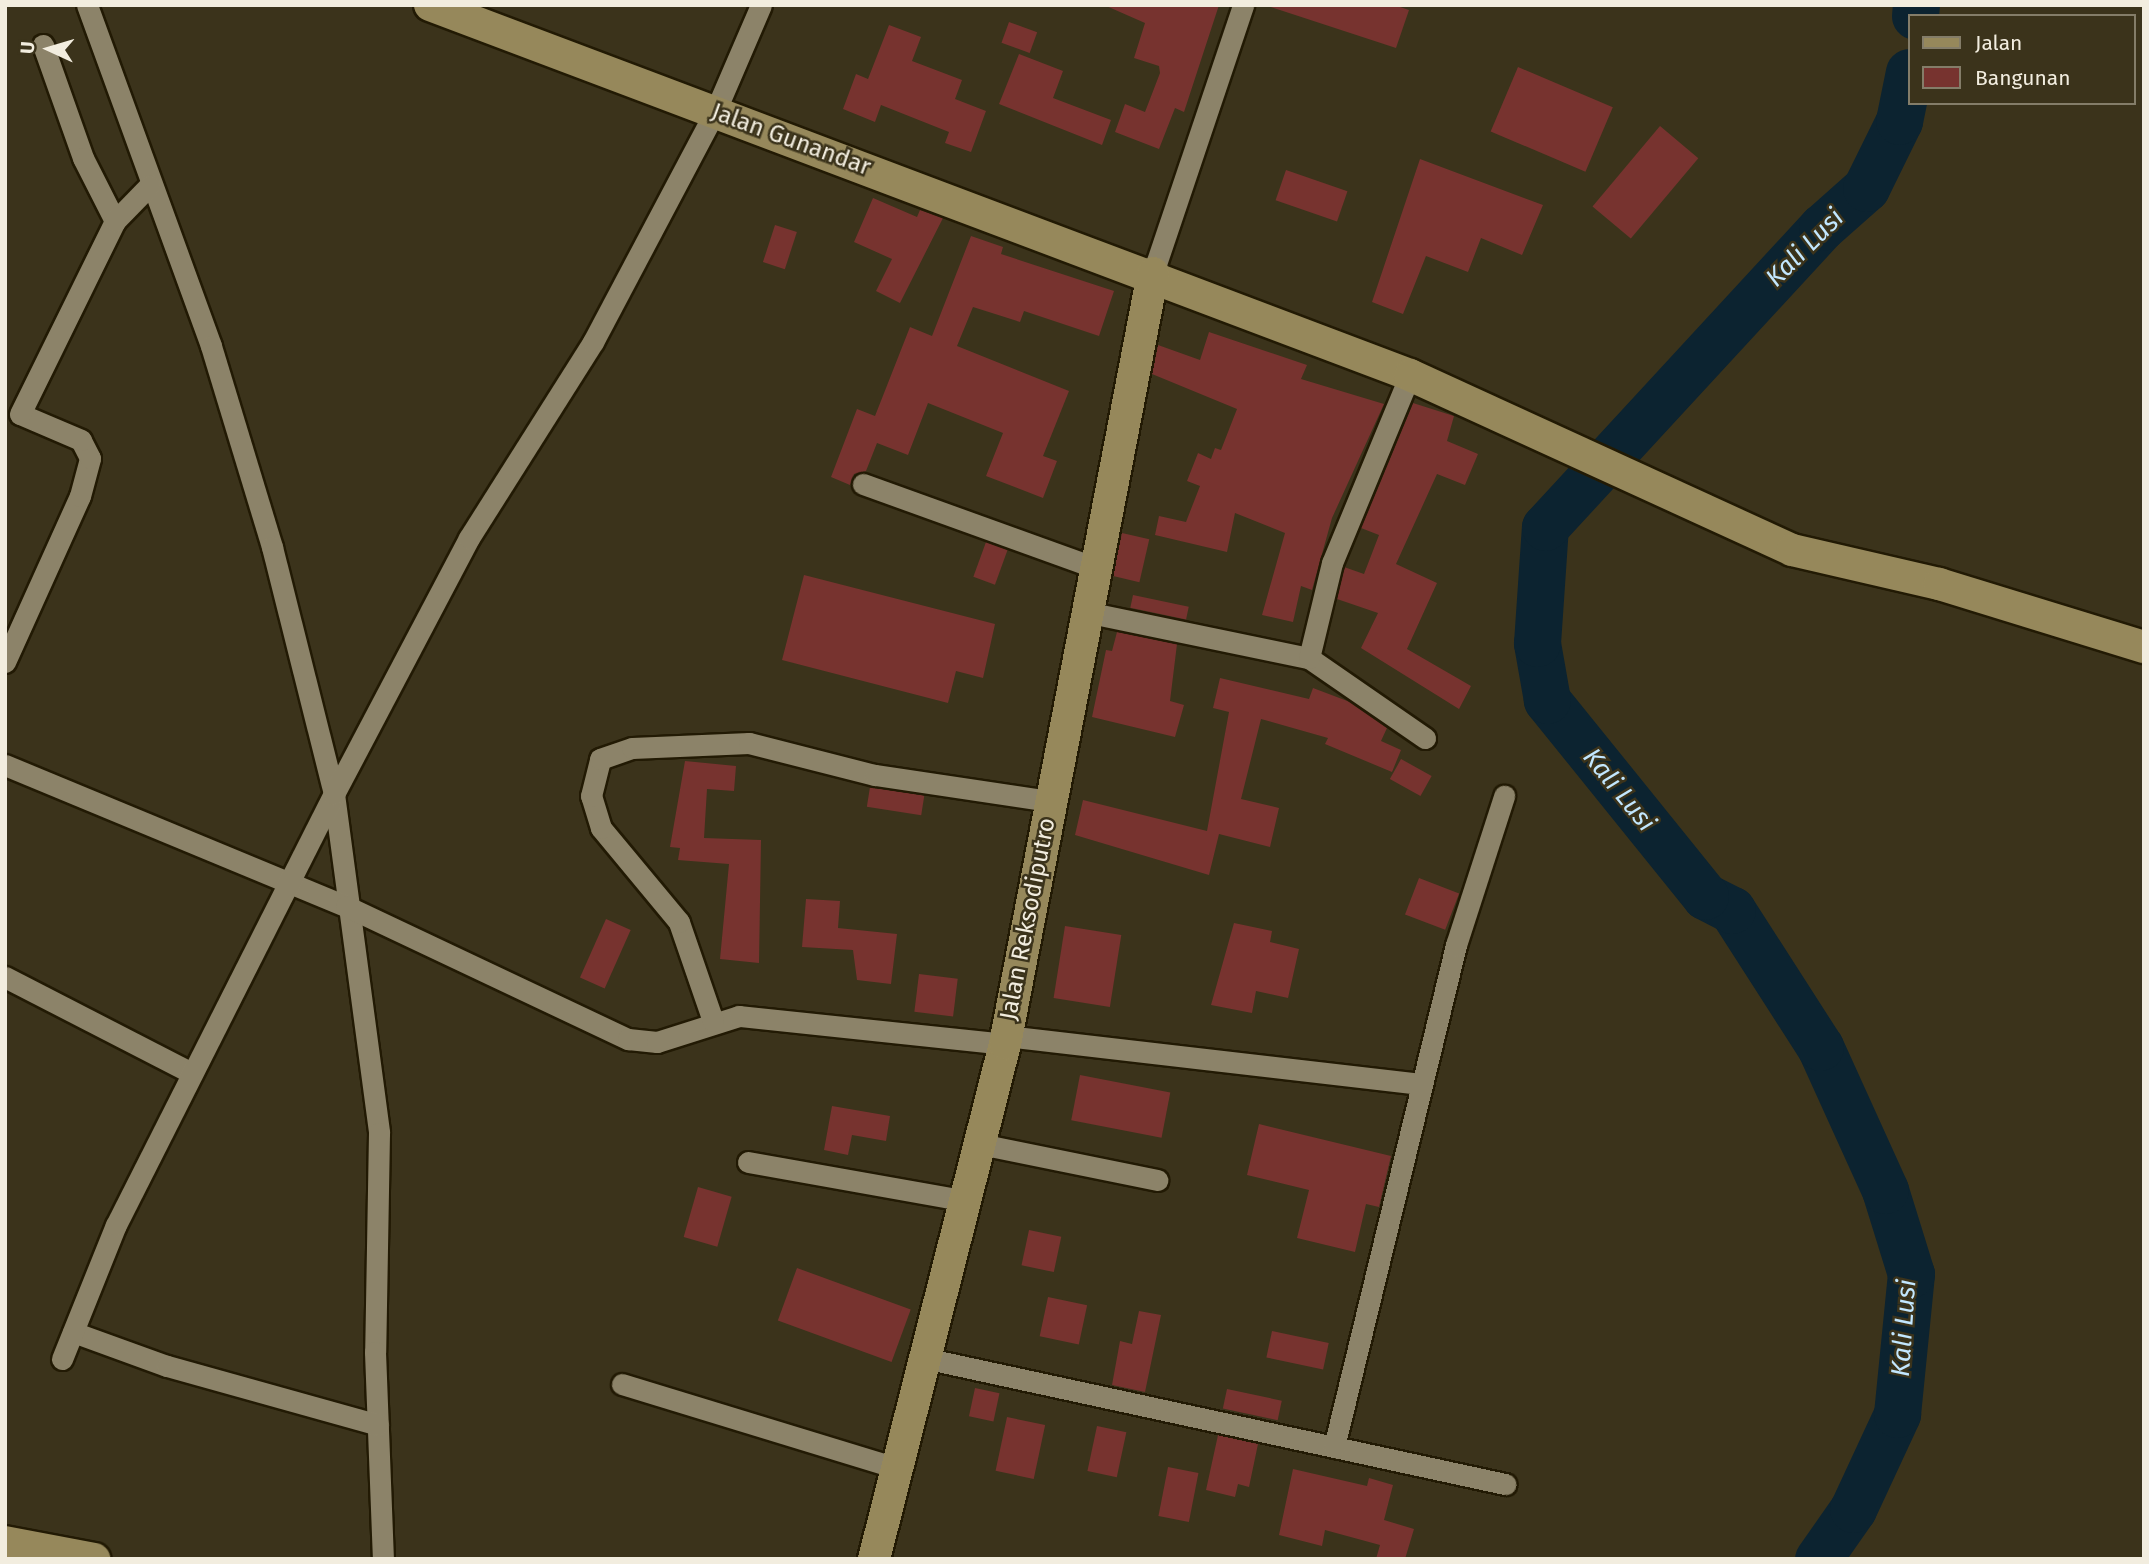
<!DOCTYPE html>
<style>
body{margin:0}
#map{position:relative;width:2149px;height:1564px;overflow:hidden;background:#3b331b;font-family:"Fira Sans",sans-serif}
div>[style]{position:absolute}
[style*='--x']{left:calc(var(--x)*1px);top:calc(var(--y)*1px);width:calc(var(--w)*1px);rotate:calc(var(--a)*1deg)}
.river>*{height:47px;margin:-23.5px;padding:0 23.5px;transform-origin:23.5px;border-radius:23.5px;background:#0c2330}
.building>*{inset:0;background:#77332f;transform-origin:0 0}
.roads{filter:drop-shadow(2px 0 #221a04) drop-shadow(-2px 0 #221a04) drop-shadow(0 2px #221a04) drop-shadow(0 -2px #221a04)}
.street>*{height:21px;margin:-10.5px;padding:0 10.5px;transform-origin:10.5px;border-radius:10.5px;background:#8c8369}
.secondary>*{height:32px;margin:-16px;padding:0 16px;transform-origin:16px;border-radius:16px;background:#96885b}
span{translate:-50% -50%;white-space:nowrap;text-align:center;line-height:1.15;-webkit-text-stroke:5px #3b331b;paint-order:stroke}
.street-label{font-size:24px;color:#f2eddf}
.water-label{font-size:26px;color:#c2e7ff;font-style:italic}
.frame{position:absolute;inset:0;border:7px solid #f2eddf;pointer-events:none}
.legend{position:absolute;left:1908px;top:14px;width:228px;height:91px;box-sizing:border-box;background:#3b331b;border:2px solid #847d69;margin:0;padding:9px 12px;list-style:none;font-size:21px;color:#f2eddf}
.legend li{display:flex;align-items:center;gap:14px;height:35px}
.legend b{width:35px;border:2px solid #847d69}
.north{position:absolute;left:14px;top:14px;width:70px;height:70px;-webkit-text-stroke:5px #3b331b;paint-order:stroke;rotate:274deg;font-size:19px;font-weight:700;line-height:28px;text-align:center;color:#f2eddf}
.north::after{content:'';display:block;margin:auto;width:24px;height:32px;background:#f2eddf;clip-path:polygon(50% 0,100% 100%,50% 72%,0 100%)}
</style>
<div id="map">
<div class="river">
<div style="--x:1915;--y:16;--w:11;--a:-85"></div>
<div style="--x:1818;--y:1559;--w:61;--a:-55"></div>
<div style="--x:1853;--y:1509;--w:105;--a:-65.1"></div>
<div style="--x:1897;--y:1414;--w:141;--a:-84.3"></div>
<div style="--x:1911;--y:1274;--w:88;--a:-107.2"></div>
<div style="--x:1885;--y:1190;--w:157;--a:-114.4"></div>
<div style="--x:1820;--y:1047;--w:163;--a:-122.7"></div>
<div style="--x:1732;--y:910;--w:30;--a:-153"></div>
<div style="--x:1705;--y:896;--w:252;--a:-128.9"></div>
<div style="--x:1547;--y:700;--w:58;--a:-100"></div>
<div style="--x:1537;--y:643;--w:116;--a:-86.1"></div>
<div style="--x:1545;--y:527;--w:408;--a:-47.3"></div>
<div style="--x:1822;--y:227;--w:59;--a:-41.6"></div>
<div style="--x:1866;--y:188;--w:75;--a:-63.8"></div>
<div style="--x:1899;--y:121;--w:50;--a:-78.5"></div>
</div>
<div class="building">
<div style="clip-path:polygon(1104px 5px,1219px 5px,1184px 112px,1175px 108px,1159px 149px,1115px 132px,1125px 104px,1145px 112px,1160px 73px,1159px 66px,1134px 58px,1145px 23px)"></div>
<div style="clip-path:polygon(1265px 5px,1394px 5px,1409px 10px,1396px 48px)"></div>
<div style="left:1009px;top:22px;width:30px;height:22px;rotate:20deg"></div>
<div style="clip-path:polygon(889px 25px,921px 37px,912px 61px,962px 80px,955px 99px,986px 111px,971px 152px,945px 143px,949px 132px,881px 105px,875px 122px,843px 109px,856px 74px,868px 79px)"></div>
<div style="clip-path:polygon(1019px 54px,1063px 71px,1053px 98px,1111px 120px,1102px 145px,999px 104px)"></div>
<div style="left:1518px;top:67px;width:103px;height:70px;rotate:23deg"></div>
<div style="left:1660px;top:126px;width:50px;height:105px;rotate:40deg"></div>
<div style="clip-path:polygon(1420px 159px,1543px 205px,1522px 255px,1481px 238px,1468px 272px,1426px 256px,1403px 314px,1372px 302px)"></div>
<div style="left:1286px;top:170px;width:65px;height:32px;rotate:19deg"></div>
<div style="clip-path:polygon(873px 198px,917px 217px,920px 210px,943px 218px,900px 303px,876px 291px,892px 259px,854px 242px)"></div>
<div style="left:775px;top:225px;width:23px;height:39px;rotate:18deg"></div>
<div style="clip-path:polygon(971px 236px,1003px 247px,1001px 254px,1114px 291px,1099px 336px,1024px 311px,1020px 322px,973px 307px,957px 346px,1069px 391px,1043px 456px,1057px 461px,1043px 498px,986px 476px,1003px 433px,928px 403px,908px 455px,877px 443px,866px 471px,854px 474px,850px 485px,831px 477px,857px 409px,875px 416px,910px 327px,932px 336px)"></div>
<div style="clip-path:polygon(1209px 332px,1307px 365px,1301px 379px,1384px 404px,1332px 518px,1312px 590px,1301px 586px,1293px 622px,1262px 615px,1285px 533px,1235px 513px,1227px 552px,1155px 535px,1159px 516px,1186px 522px,1200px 486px,1187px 481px,1198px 453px,1211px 459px,1215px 448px,1221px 450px,1237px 409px,1152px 374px,1158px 345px,1200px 360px)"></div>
<div style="clip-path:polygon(1413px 403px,1454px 416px,1447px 441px,1478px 454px,1465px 485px,1437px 474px,1396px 564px,1437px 583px,1407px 649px,1471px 686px,1459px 709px,1361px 648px,1378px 613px,1337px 599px,1344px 567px,1364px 574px,1379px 535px,1361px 528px)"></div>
<div style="left:1122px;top:533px;width:28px;height:44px;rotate:13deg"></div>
<div style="left:986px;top:542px;width:23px;height:37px;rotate:20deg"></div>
<div style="clip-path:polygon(804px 575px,995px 624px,983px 678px,956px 671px,948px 703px,782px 660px)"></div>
<div style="left:1133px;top:595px;width:57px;height:13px;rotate:12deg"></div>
<div style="clip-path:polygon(1117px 632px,1177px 644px,1170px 701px,1184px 705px,1175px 737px,1092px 717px,1106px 650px,1112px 651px)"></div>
<div style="clip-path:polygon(1220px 678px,1309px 699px,1313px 688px,1350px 702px,1387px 728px,1381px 741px,1401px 750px,1392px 772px,1325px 744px,1328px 738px,1261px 719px,1241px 799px,1279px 808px,1270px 847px,1219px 834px,1209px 875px,1075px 835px,1083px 800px,1207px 831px,1229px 712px,1213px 708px)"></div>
<div style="left:1401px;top:759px;width:35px;height:23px;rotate:29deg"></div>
<div style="clip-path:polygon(685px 761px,736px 766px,734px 791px,707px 789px,704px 838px,761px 840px,759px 963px,720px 959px,729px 864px,678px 860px,680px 848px,670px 847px)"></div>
<div style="left:870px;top:787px;width:55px;height:20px;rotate:9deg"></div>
<div style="left:1419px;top:878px;width:43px;height:39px;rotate:21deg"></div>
<div style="clip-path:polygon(806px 899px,840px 901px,838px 928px,897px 934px,891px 984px,857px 980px,853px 950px,802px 947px)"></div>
<div style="left:606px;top:919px;width:27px;height:64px;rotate:24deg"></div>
<div style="clip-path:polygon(1234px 923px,1272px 931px,1270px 942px,1299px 949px,1288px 998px,1256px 991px,1252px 1013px,1211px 1005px)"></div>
<div style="left:1065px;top:926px;width:57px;height:73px;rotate:9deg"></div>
<div style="left:919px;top:974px;width:39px;height:38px;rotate:7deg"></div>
<div style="left:1080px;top:1075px;width:92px;height:46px;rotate:11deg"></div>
<div style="clip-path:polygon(832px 1106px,890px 1116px,886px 1141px,852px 1135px,848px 1155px,824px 1150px)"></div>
<div style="clip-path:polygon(1259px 1124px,1391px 1156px,1379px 1207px,1366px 1204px,1355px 1252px,1297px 1238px,1309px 1190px,1247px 1175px)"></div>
<div style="left:698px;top:1187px;width:35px;height:52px;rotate:16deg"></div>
<div style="left:1029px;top:1230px;width:33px;height:36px;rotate:12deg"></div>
<div style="left:797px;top:1268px;width:121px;height:56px;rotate:20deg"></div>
<div style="left:1048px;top:1297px;width:40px;height:40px;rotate:12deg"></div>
<div style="clip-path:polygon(1139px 1311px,1161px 1315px,1145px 1392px,1112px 1385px,1120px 1341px,1132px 1344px)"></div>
<div style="left:1272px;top:1331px;width:58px;height:27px;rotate:12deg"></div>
<div style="left:975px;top:1388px;width:25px;height:29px;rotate:12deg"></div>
<div style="left:1227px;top:1389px;width:56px;height:20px;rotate:12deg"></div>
<div style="left:1007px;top:1417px;width:39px;height:55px;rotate:12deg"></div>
<div style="left:1097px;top:1426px;width:30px;height:46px;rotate:12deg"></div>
<div style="clip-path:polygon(1218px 1435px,1258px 1444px,1249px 1487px,1238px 1484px,1235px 1497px,1206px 1490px)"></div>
<div style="left:1168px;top:1467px;width:31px;height:50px;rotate:11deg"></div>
<div style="clip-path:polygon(1293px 1469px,1367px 1486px,1369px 1478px,1393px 1485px,1384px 1520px,1414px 1529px,1405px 1559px,1376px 1559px,1380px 1545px,1325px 1530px,1322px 1546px,1279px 1535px)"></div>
</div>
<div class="roads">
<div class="street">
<div style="--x:87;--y:5;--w:363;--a:70"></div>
<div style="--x:211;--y:346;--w:210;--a:73.1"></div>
<div style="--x:272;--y:547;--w:255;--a:75.9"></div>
<div style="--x:334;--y:794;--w:342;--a:82.4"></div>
<div style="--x:379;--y:1133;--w:219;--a:91"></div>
<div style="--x:375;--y:1352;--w:207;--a:87.8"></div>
<div style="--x:43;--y:45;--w:120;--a:70.5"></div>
<div style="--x:83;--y:158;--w:71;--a:63.1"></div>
<div style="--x:1153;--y:273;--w:283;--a:-71.4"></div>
<div style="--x:863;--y:484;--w:245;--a:19.8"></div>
<div style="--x:1086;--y:612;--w:228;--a:11.7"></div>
<div style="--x:1309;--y:658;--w:141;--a:34.6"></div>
<div style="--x:1309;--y:658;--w:98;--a:-76.4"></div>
<div style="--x:1332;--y:563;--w:204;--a:-67.5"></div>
<div style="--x:5;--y:662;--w:182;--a:-65.7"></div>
<div style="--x:80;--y:496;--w:39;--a:-75"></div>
<div style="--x:90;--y:458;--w:20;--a:-117"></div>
<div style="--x:81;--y:440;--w:66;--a:-156.9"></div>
<div style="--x:20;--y:414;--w:215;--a:-63.8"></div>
<div style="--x:115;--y:221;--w:49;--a:-45.8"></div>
<div style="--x:5;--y:765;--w:369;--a:22.5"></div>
<div style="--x:346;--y:906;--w:312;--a:25.3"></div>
<div style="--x:628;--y:1039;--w:29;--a:6"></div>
<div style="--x:657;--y:1042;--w:86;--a:-17.6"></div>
<div style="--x:739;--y:1016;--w:267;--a:6"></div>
<div style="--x:5;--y:977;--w:210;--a:27.2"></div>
<div style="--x:713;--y:1021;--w:105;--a:-109"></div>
<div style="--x:679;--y:922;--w:122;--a:-129.7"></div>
<div style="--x:601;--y:828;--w:34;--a:-107"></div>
<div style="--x:591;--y:796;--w:38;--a:-76"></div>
<div style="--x:600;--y:759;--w:34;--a:-19"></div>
<div style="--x:632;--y:748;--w:117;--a:-2.4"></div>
<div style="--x:749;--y:743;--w:130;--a:14.3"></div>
<div style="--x:875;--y:775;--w:177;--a:8.5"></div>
<div style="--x:1006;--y:1036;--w:418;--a:6.6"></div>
<div style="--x:980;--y:1144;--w:181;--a:11.5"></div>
<div style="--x:748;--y:1162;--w:222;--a:10.1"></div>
<div style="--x:73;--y:1332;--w:100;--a:19.9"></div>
<div style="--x:167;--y:1366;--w:219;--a:15.6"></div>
<div style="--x:924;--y:1358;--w:595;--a:12.24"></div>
<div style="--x:62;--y:1359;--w:144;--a:-68.1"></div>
<div style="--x:116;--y:1225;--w:483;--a:-63.2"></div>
<div style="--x:334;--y:794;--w:289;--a:-62.2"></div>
<div style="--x:469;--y:538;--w:232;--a:-57.7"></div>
<div style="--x:593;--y:342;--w:260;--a:-62.1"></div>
<div style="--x:715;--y:112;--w:116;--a:-66.7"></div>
<div style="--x:622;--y:1384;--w:287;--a:17"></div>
<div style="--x:1334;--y:1447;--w:517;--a:-76.34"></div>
<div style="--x:1456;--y:945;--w:157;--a:-72.1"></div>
</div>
<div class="secondary">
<div style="--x:430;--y:5;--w:1048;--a:20.68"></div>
<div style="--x:1410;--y:375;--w:420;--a:24.6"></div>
<div style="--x:1792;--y:550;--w:151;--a:13"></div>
<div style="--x:1939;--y:584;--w:214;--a:17.1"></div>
<div style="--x:5;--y:1542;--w:91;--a:10.8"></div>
<div style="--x:874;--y:1559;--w:531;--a:-75.73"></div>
<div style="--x:1005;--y:1044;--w:785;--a:-79.13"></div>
</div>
</div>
<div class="street-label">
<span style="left:791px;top:140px;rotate:20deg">Jalan Gunandar</span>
<span style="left:1028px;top:919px;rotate:-79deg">Jalan Reksodiputro</span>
</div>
<div class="water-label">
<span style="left:1805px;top:248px;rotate:-45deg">Kali Lusi</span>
<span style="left:1619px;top:790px;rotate:51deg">Kali Lusi</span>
<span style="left:1904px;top:1328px;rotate:-86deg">Kali Lusi</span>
</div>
<div class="frame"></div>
<ul class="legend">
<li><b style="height:9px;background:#96885b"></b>Jalan</li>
<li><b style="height:19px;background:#77332f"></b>Bangunan</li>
</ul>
<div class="north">U</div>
</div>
